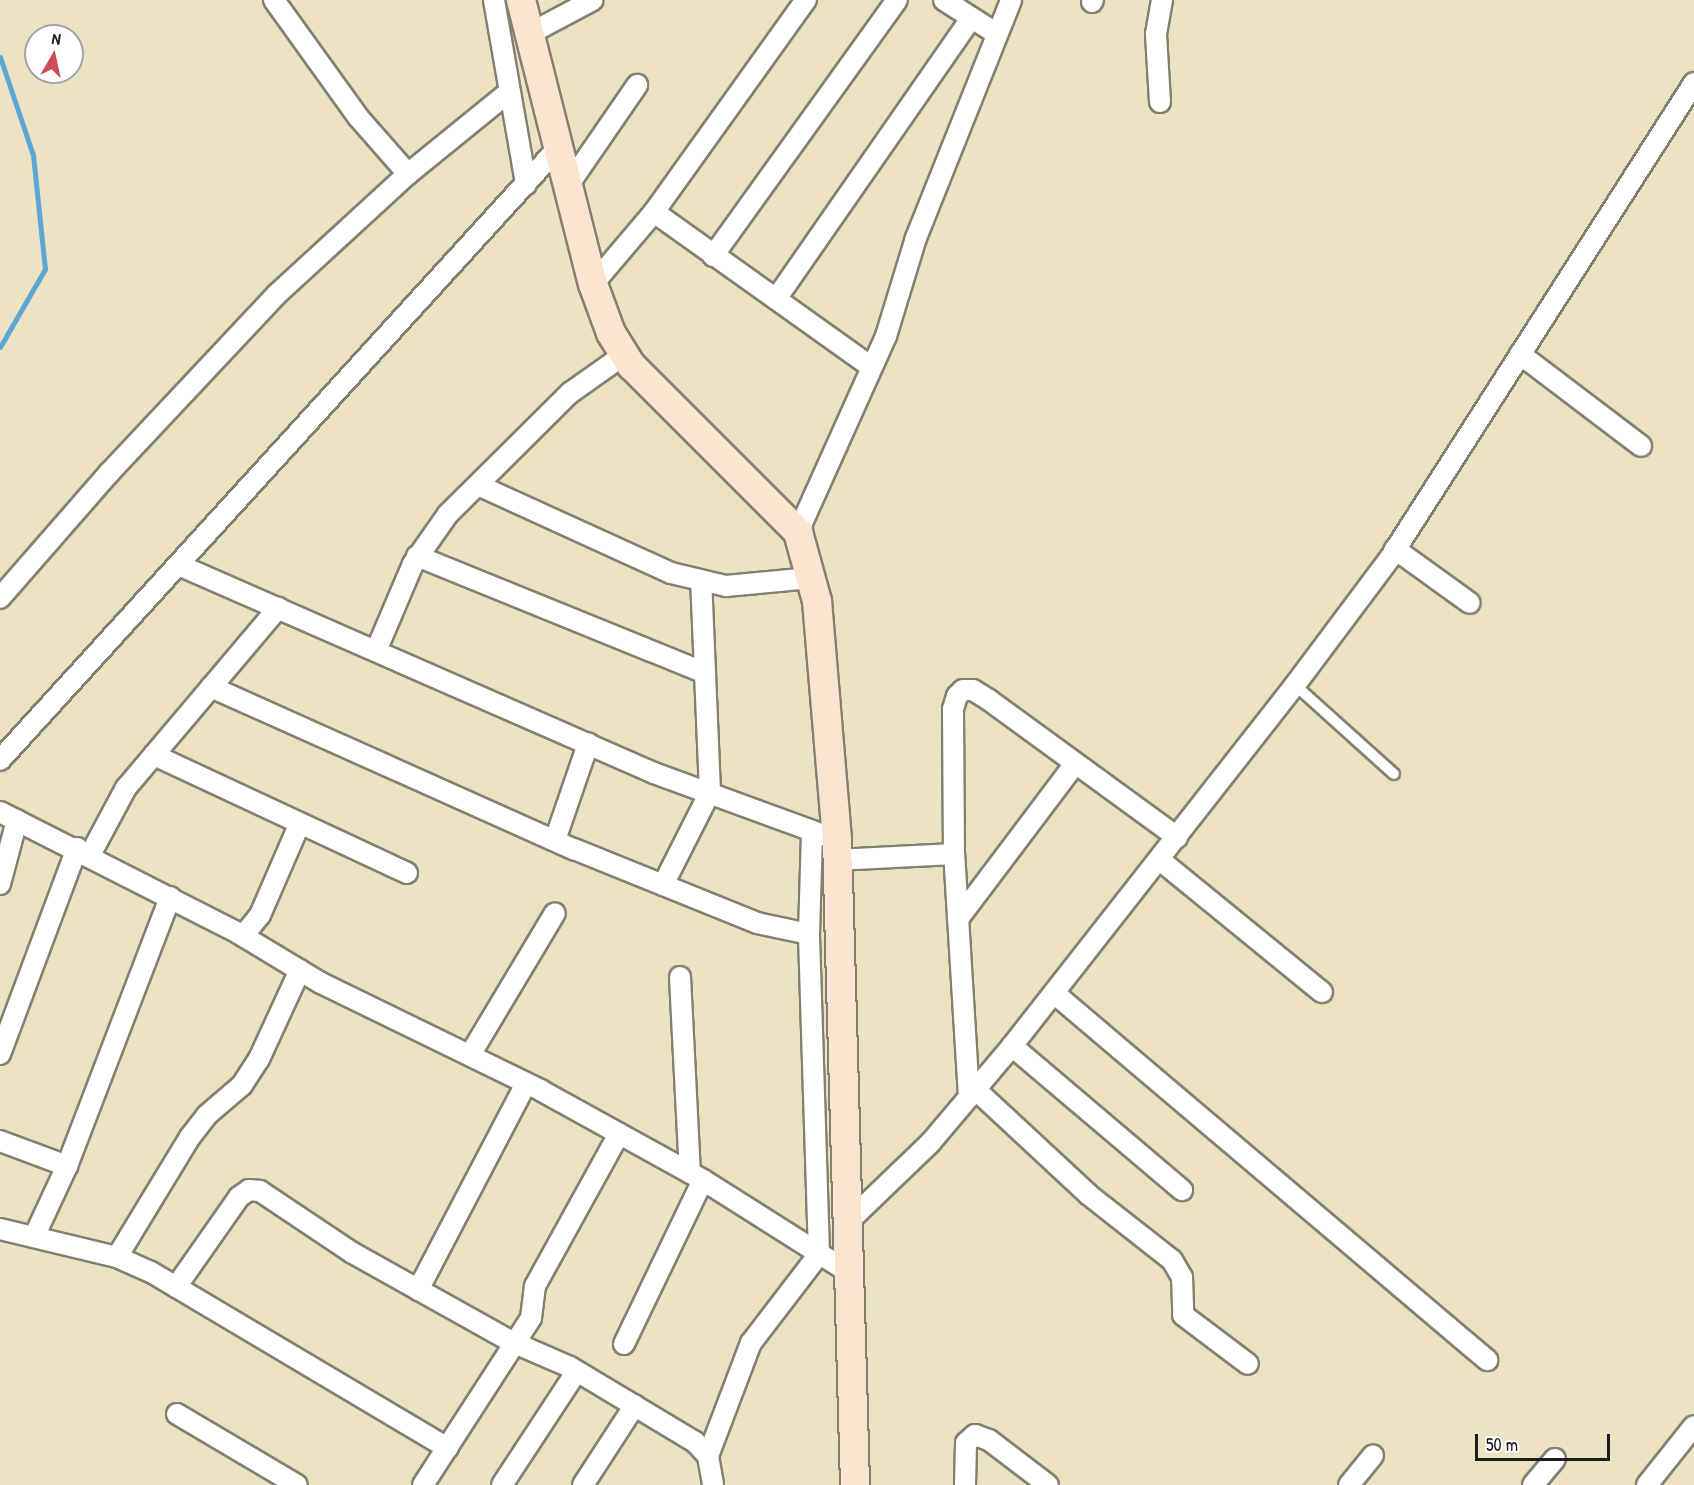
<!DOCTYPE html>
<style>
body{margin:0}
#map{position:relative;width:1694px;height:1485px;overflow:hidden;background:#ece3c3;font-family:"Patrick Hand",sans-serif}
div>[style]{position:absolute}
[style*='--x']{left:calc(var(--x)*1px);top:calc(var(--y)*1px);width:calc(var(--w)*1px);rotate:calc(var(--a)*1deg)}
.stream>*{height:5px;margin:-2.5px;padding:0 2.5px;transform-origin:2.5px;border-radius:2.5px;background:#5ea7d5}
.roads{filter:drop-shadow(2px 0 #848070) drop-shadow(-2px 0 #848070) drop-shadow(0 2px #848070) drop-shadow(0 -2px #848070)}
.lane>*{height:10px;margin:-5px;padding:0 5px;transform-origin:5px;border-radius:5px;background:#fff}
.street>*{height:20px;margin:-10px;padding:0 10px;transform-origin:10px;border-radius:10px;background:#fff}
.secondary>*{height:28px;margin:-14px;padding:0 14px;transform-origin:14px;border-radius:14px;background:#fce5d0}
span{translate:-50% -50%;white-space:nowrap;text-align:center;line-height:1.15;-webkit-text-stroke:5px #fff;paint-order:stroke}
.north{position:absolute;left:24px;top:24px;width:60px;height:60px;box-sizing:border-box;background:#fff;border:2px solid #a4a4a4;border-radius:50%;rotate:9deg;font-size:16px;font-weight:700;line-height:24px;text-align:center;color:#1c1c1c}
.north::after{content:'';display:block;margin:auto;width:21px;height:27px;background:#d1495b;clip-path:polygon(50% 0,100% 100%,50% 72%,0 100%)}
.scale{position:absolute;left:1475px;top:1434px;width:135px;height:27px;box-sizing:border-box;border:3px solid #1c1c1c;border-top:0;padding-left:8px;font-size:18px;line-height:21px;white-space:nowrap;color:#1c1c1c;-webkit-text-stroke:4px #fff;paint-order:stroke}
</style>
<div id="map">
<div class="stream">
<div style="--x:0;--y:57;--w:103;--a:71.4"></div>
<div style="--x:33;--y:155;--w:115;--a:84"></div>
<div style="--x:45;--y:269;--w:90;--a:120"></div>
</div>
<div class="roads">
<div class="lane">
<div style="--x:1295;--y:685;--w:133;--a:42"></div>
</div>
<div class="street">
<div style="--x:274;--y:0;--w:144;--a:54.3"></div>
<div style="--x:358;--y:117;--w:76;--a:48.7"></div>
<div style="--x:494;--y:0;--w:187;--a:80.1"></div>
<div style="--x:944;--y:0;--w:63;--a:32.7"></div>
<div style="--x:1092;--y:2;--w:2;--a:-63"></div>
<div style="--x:529;--y:34;--w:72;--a:-28"></div>
<div style="--x:1160;--y:102;--w:68;--a:-93.4"></div>
<div style="--x:1156;--y:34;--w:35;--a:-80"></div>
<div style="--x:567;--y:187;--w:124;--a:-55.5"></div>
<div style="--x:654;--y:212;--w:265;--a:35.5"></div>
<div style="--x:713;--y:256;--w:315;--a:-54.3"></div>
<div style="--x:593;--y:284;--w:94;--a:-49.7"></div>
<div style="--x:654;--y:212;--w:261;--a:-54.4"></div>
<div style="--x:776;--y:299;--w:342;--a:-55.2"></div>
<div style="--x:1520;--y:354;--w:152;--a:37.2"></div>
<div style="--x:480;--y:486;--w:210;--a:24.5"></div>
<div style="--x:671;--y:573;--w:57;--a:13.3"></div>
<div style="--x:726;--y:586;--w:85;--a:-5.4"></div>
<div style="--x:798;--y:532;--w:215;--a:-65.8"></div>
<div style="--x:886;--y:336;--w:102;--a:-73"></div>
<div style="--x:916;--y:238;--w:256;--a:-68.2"></div>
<div style="--x:1395;--y:549;--w:92;--a:35.8"></div>
<div style="--x:417;--y:556;--w:311;--a:22.1"></div>
<div style="--x:181;--y:566;--w:516;--a:23.64"></div>
<div style="--x:654;--y:773;--w:195;--a:20.1"></div>
<div style="--x:0;--y:598;--w:166;--a:-48.9"></div>
<div style="--x:109;--y:473;--w:245;--a:-46.8"></div>
<div style="--x:277;--y:294;--w:178;--a:-42.5"></div>
<div style="--x:408;--y:174;--w:130;--a:-39.1"></div>
<div style="--x:376;--y:651;--w:95;--a:-67"></div>
<div style="--x:413;--y:564;--w:61;--a:-55"></div>
<div style="--x:448;--y:514;--w:172;--a:-44.8"></div>
<div style="--x:570;--y:393;--w:67;--a:-35.3"></div>
<div style="--x:211;--y:687;--w:398;--a:24.1"></div>
<div style="--x:574;--y:849;--w:197;--a:22"></div>
<div style="--x:757;--y:923;--w:53;--a:11.9"></div>
<div style="--x:154;--y:755;--w:279;--a:25"></div>
<div style="--x:0;--y:760;--w:827;--a:-47.65"></div>
<div style="--x:0;--y:812;--w:267;--a:26.9"></div>
<div style="--x:238;--y:933;--w:97;--a:31.1"></div>
<div style="--x:321;--y:983;--w:246;--a:26"></div>
<div style="--x:542;--y:1091;--w:184;--a:28.9"></div>
<div style="--x:703;--y:1180;--w:174;--a:32.3"></div>
<div style="--x:555;--y:840;--w:102;--a:-71"></div>
<div style="--x:90;--y:855;--w:76;--a:-61.8"></div>
<div style="--x:126;--y:788;--w:236;--a:-49.8"></div>
<div style="--x:836;--y:860;--w:118;--a:-2.9"></div>
<div style="--x:1160;--y:860;--w:209;--a:39.2"></div>
<div style="--x:0;--y:884;--w:66;--a:-75.1"></div>
<div style="--x:663;--y:885;--w:104;--a:-63.2"></div>
<div style="--x:710;--y:792;--w:211;--a:-92.4"></div>
<div style="--x:958;--y:919;--w:193;--a:-53"></div>
<div style="--x:243;--y:936;--w:27;--a:-51"></div>
<div style="--x:260;--y:915;--w:100;--a:-66.5"></div>
<div style="--x:680;--y:977;--w:196;--a:87.1"></div>
<div style="--x:1054;--y:993;--w:568;--a:40.28"></div>
<div style="--x:1012;--y:1046;--w:223;--a:40.3"></div>
<div style="--x:0;--y:1054;--w:220;--a:-69.5"></div>
<div style="--x:470;--y:1055;--w:165;--a:-59.1"></div>
<div style="--x:975;--y:1089;--w:156;--a:42.9"></div>
<div style="--x:1089;--y:1195;--w:105;--a:38.1"></div>
<div style="--x:1172;--y:1260;--w:20;--a:60"></div>
<div style="--x:1182;--y:1277;--w:38;--a:88"></div>
<div style="--x:1183;--y:1315;--w:81;--a:37"></div>
<div style="--x:969;--y:1097;--w:243;--a:-93.5"></div>
<div style="--x:954;--y:854;--w:145;--a:-90.4"></div>
<div style="--x:953;--y:709;--w:14;--a:-73"></div>
<div style="--x:957;--y:696;--w:8;--a:-45"></div>
<div style="--x:963;--y:690;--w:10;--a:0"></div>
<div style="--x:973;--y:690;--w:19;--a:32"></div>
<div style="--x:989;--y:700;--w:233;--a:36.1"></div>
<div style="--x:0;--y:1141;--w:72;--a:20.5"></div>
<div style="--x:849;--y:1221;--w:114;--a:-43.9"></div>
<div style="--x:931;--y:1142;--w:126;--a:-49.8"></div>
<div style="--x:1012;--y:1046;--w:459;--a:-51.9"></div>
<div style="--x:1295;--y:685;--w:159;--a:-53.2"></div>
<div style="--x:1390;--y:558;--w:564;--a:-57.38"></div>
<div style="--x:0;--y:1229;--w:120;--a:13.5"></div>
<div style="--x:117;--y:1257;--w:37;--a:24"></div>
<div style="--x:151;--y:1272;--w:345;--a:30.7"></div>
<div style="--x:34;--y:1237;--w:78;--a:-65.1"></div>
<div style="--x:67;--y:1166;--w:288;--a:-69"></div>
<div style="--x:117;--y:1257;--w:140;--a:-58.7"></div>
<div style="--x:190;--y:1137;--w:28;--a:-52"></div>
<div style="--x:207;--y:1115;--w:46;--a:-40.6"></div>
<div style="--x:242;--y:1085;--w:31;--a:-57"></div>
<div style="--x:259;--y:1059;--w:98;--a:-65.3"></div>
<div style="--x:176;--y:1287;--w:110;--a:-55"></div>
<div style="--x:239;--y:1197;--w:12;--a:-35"></div>
<div style="--x:249;--y:1190;--w:11;--a:5"></div>
<div style="--x:260;--y:1191;--w:110;--a:33.8"></div>
<div style="--x:351;--y:1252;--w:182;--a:29.2"></div>
<div style="--x:510;--y:1341;--w:65;--a:23.4"></div>
<div style="--x:570;--y:1367;--w:146;--a:31"></div>
<div style="--x:695;--y:1442;--w:19;--a:47"></div>
<div style="--x:708;--y:1456;--w:29;--a:80"></div>
<div style="--x:418;--y:1290;--w:233;--a:-62.4"></div>
<div style="--x:624;--y:1344;--w:182;--a:-64.3"></div>
<div style="--x:177;--y:1414;--w:139;--a:30.6"></div>
<div style="--x:708;--y:1456;--w:121;--a:-69.2"></div>
<div style="--x:751;--y:1343;--w:112;--a:-52.6"></div>
<div style="--x:819;--y:1254;--w:320;--a:-91.8"></div>
<div style="--x:809;--y:934;--w:103;--a:-88.3"></div>
<div style="--x:423;--y:1485;--w:199;--a:-57.1"></div>
<div style="--x:531;--y:1318;--w:32;--a:-83"></div>
<div style="--x:535;--y:1286;--w:174;--a:-61.1"></div>
<div style="--x:502;--y:1485;--w:136;--a:-56.7"></div>
<div style="--x:583;--y:1485;--w:95;--a:-57"></div>
<div style="--x:965;--y:1485;--w:42;--a:-88.6"></div>
<div style="--x:966;--y:1443;--w:12;--a:-42"></div>
<div style="--x:975;--y:1435;--w:15;--a:20"></div>
<div style="--x:989;--y:1440;--w:74;--a:37.3"></div>
<div style="--x:1349;--y:1485;--w:38;--a:-51"></div>
<div style="--x:1533;--y:1485;--w:34;--a:-50"></div>
<div style="--x:1647;--y:1485;--w:75;--a:-51.5"></div>
</div>
<div class="secondary">
<div style="--x:521;--y:0;--w:293;--a:75.8"></div>
<div style="--x:593;--y:284;--w:52;--a:69.8"></div>
<div style="--x:611;--y:333;--w:39;--a:58"></div>
<div style="--x:632;--y:366;--w:235;--a:45"></div>
<div style="--x:798;--y:532;--w:72;--a:74.6"></div>
<div style="--x:817;--y:601;--w:240;--a:85.2"></div>
<div style="--x:837;--y:840;--w:645;--a:88.4"></div>
</div>
</div>
<div class="north">N</div>
<div class="scale">50 m</div>
</div>
